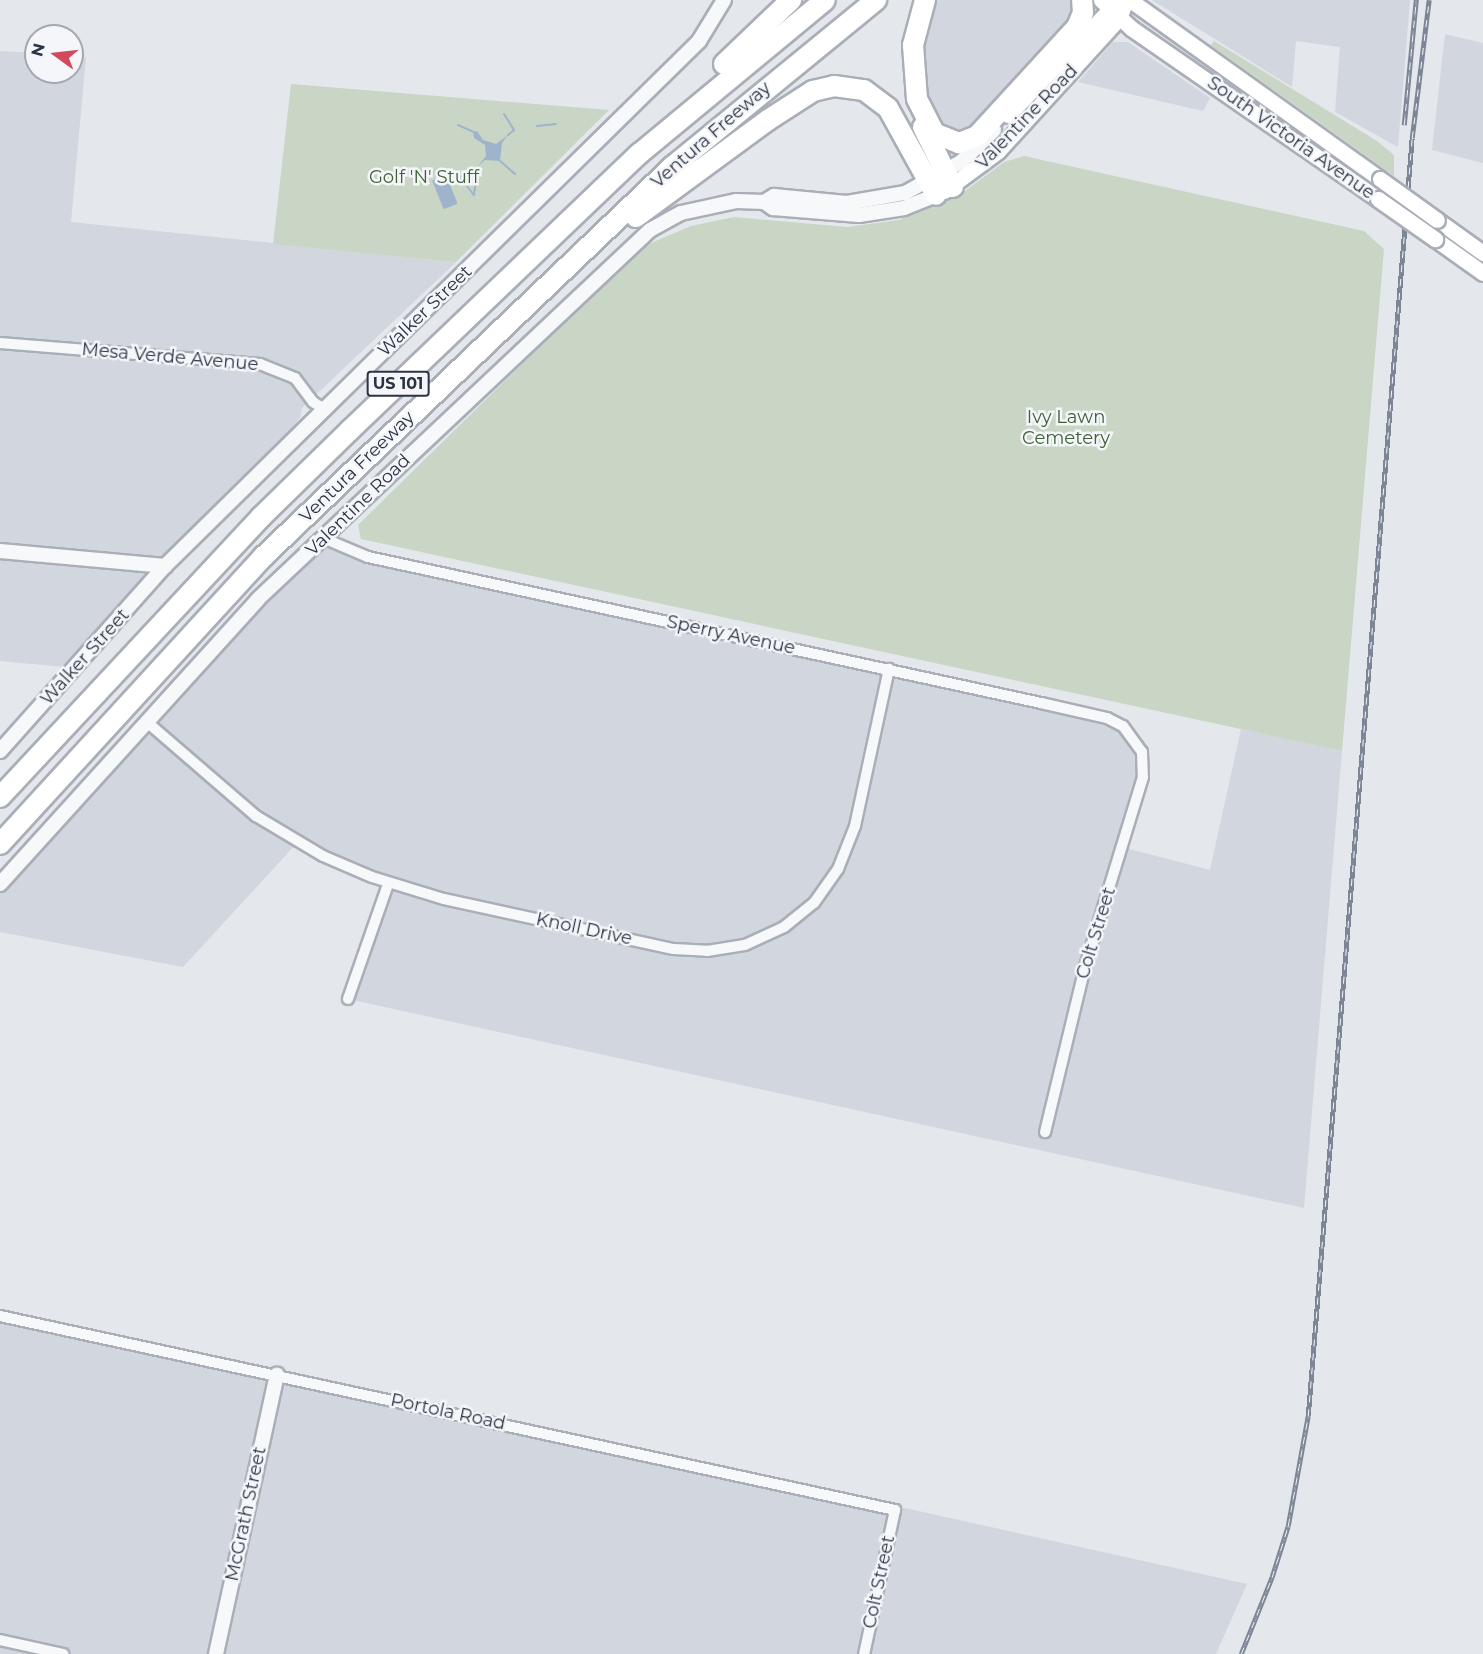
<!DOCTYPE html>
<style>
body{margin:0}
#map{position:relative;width:1483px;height:1654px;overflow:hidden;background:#e4e7ec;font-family:Montserrat,sans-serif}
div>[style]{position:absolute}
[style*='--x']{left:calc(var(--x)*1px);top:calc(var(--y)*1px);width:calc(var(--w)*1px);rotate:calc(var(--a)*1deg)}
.built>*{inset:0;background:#d2d6de}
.green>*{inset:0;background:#c9d6c5}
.water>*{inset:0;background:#9fb4cc;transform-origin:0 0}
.stream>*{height:2px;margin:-1px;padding:0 1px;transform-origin:1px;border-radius:1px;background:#9fb4cc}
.roads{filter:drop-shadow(2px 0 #a9aeb7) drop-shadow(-2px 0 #a9aeb7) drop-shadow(0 2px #a9aeb7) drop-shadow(0 -2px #a9aeb7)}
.minor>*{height:10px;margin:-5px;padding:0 5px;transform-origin:5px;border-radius:5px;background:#f7f8fa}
.tertiary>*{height:14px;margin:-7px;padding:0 7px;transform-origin:7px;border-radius:7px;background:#f7f8fa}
.secondary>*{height:15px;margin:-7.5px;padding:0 7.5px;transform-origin:7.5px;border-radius:7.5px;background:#fff}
.motorway>*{height:20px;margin:-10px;padding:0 10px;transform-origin:10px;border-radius:10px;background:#fff}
.rail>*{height:4.5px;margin-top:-2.25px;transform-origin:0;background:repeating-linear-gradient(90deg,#f4f6f9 0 7px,#7d8696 0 14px);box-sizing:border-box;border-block:2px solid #7d8696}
.bridges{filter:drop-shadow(2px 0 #a9aeb7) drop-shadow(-2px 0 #a9aeb7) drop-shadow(0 2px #a9aeb7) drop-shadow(0 -2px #a9aeb7)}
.secondary-bridge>*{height:15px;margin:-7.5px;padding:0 7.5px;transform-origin:7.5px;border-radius:7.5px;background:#fff}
span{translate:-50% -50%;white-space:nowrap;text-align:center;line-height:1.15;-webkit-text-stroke:5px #f4f6f9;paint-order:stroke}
.shield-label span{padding:2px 4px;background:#f4f6f9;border:2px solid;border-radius:4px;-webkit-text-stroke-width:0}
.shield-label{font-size:16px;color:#2b3445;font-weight:700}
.street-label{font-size:18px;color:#2b3445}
.park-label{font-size:18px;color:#3f6138}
.north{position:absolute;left:24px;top:24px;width:60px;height:60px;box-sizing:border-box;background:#f4f6f9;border:2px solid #a4a8b1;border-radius:50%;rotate:285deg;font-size:16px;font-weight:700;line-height:24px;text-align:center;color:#2b3445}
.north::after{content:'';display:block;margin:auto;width:21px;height:27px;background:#d1495b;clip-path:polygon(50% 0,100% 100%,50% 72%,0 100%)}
</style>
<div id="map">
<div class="built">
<div style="clip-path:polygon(935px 0,1074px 0,1075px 15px,973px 130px,949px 135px,931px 116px,925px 86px,925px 34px)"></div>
<div style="clip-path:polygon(1152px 0,1410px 0,1398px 147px,1335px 112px,1340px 47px,1296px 41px,1292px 87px)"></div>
<div style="clip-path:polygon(1445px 34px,1483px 43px,1483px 163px,1432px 150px)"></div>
<div style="clip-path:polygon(1113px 42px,1128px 42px,1210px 98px,1203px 111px,1078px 82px)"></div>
<div style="clip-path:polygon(0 51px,36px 53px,36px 72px,72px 72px,72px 56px,86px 57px,71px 222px,456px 262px,302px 408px,300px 418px,246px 485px,75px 668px,0 661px)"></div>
<div style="clip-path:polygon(323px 538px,333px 544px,1115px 721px,1143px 759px,1122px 847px,1210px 870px,1241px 729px,1342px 751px,1304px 1208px,348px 999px,388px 884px,298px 842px,183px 967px,0 932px,0 884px)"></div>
<div style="clip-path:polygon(0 1316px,895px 1510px,905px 1508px,1247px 1584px,1216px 1654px,0 1654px)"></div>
</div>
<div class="green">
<div style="clip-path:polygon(1214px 41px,1377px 141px,1394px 155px,1394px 176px,1211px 45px)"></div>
<div style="clip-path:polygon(291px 84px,609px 110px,456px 262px,273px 244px)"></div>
<div style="clip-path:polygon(1024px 156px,1364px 231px,1384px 249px,1342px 751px,361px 539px,358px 525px,634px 254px,651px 243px,691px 226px,734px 217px,847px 227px,899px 220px,961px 194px,1004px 162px)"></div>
</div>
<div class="water">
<div style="clip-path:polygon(477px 131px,483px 140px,496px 144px,508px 135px,502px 143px,500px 161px,485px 160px,477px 167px,486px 156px,485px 145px,474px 138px,473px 132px)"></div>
<div style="left:446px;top:175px;width:31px;height:15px;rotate:68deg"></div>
</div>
<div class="stream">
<div style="--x:504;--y:114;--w:19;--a:58"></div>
<div style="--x:514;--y:130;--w:8;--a:140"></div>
<div style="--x:458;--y:125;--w:17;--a:24"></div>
<div style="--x:537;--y:126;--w:19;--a:-6"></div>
<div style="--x:500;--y:161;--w:20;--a:41"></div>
<div style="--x:458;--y:174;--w:26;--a:53"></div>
<div style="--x:474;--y:195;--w:27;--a:-82"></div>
</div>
<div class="roads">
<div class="minor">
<div style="--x:0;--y:343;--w:261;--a:4.6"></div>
<div style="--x:260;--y:364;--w:38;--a:22"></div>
<div style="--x:295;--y:378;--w:30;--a:53"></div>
<div style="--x:313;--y:402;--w:13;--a:32"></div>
<div style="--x:323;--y:538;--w:49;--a:22.9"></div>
<div style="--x:368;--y:557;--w:689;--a:12.24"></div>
<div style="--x:1041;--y:703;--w:68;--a:12.8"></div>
<div style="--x:1107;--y:718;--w:18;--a:27"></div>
<div style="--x:1123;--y:726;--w:32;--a:54"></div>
<div style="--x:1142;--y:752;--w:25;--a:88"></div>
<div style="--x:1143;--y:777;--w:199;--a:107"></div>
<div style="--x:1085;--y:967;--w:170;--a:103.6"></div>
<div style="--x:147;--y:722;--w:144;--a:40.8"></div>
<div style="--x:256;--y:816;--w:78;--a:30.8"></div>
<div style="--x:323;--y:856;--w:53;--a:23.2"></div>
<div style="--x:372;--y:877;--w:75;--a:17"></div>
<div style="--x:444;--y:899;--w:235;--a:12.3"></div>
<div style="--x:674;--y:949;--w:33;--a:3"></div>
<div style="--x:707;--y:951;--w:38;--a:-9"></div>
<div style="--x:745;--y:945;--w:43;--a:-24.8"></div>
<div style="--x:784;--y:927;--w:38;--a:-39"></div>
<div style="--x:814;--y:903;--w:42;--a:-54.8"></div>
<div style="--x:838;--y:869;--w:46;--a:-68.4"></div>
<div style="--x:855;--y:826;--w:161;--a:-77.8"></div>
<div style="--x:348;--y:999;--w:122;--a:-70.8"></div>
<div style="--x:0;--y:1316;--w:916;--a:12.23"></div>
<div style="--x:895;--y:1510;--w:147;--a:102.1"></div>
<div style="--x:0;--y:1640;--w:65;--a:12.5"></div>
</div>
<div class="tertiary">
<div style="--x:764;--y:202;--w:11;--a:34"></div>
<div style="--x:773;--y:208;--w:86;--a:4.7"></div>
<div style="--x:859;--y:215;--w:46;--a:-8.8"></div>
<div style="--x:904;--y:208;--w:35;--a:-22"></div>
<div style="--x:0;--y:551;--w:166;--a:5.2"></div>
<div style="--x:0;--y:751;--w:248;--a:-48.3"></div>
<div style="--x:165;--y:566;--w:749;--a:-44.51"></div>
<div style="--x:699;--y:41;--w:48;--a:-58.6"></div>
<div style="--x:0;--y:884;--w:384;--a:-47.8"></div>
<div style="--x:258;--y:599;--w:538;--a:-43.27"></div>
<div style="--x:650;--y:230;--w:35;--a:-29"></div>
<div style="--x:681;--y:213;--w:56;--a:-12.3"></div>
<div style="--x:736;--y:201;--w:28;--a:2"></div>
<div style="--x:764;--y:202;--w:12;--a:-31"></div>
<div style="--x:774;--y:196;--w:73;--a:5.5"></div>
<div style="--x:847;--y:203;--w:59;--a:-9.8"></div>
<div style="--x:905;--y:193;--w:64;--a:-29"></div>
<div style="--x:961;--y:162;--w:46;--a:-44.1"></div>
<div style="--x:216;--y:1654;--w:286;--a:-77.7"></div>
</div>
<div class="secondary">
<div style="--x:1101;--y:0;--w:41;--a:43"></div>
<div style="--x:1131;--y:28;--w:300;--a:34.7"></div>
<div style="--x:1130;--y:0;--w:307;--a:35.6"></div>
<div style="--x:1008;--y:115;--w:156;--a:-46"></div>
<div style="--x:944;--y:191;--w:67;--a:-36.5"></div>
<div style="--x:998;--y:151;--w:180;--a:-47.7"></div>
<div style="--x:1119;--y:18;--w:11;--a:-68"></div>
<div style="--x:1437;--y:220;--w:57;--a:35.7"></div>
<div style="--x:1435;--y:239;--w:59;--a:35.3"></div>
</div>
<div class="motorway">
<div style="--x:925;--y:0;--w:47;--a:104.9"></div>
<div style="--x:913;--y:45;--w:54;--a:85.8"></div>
<div style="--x:917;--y:99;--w:38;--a:63"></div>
<div style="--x:934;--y:133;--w:27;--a:22"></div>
<div style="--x:959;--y:143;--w:19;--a:-21"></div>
<div style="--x:977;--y:136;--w:148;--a:-47.5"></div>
<div style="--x:1077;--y:27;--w:15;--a:-67"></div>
<div style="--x:1083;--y:13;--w:13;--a:-94"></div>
<div style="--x:724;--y:64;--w:93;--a:-43.7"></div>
<div style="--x:923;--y:127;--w:67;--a:63.4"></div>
<div style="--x:636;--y:217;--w:164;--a:-36.3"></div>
<div style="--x:768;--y:120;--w:54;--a:-32.8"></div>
<div style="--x:813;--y:91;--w:22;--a:-13"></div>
<div style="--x:834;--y:86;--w:30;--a:8"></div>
<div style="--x:864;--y:90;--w:30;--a:37"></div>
<div style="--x:888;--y:108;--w:99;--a:61.1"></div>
<div style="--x:0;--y:797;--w:383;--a:-47"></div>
<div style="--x:261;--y:517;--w:124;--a:-44.3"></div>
<div style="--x:350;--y:430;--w:400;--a:-43.7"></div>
<div style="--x:639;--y:154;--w:241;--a:-39.6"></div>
<div style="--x:0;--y:844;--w:389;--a:-47.5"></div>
<div style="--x:263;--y:557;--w:565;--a:-43.64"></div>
<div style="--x:672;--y:167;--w:264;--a:-39.3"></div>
</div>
</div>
<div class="rail">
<div style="--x:1404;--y:125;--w:126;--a:-84.5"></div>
<div style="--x:1241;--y:1654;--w:83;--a:-68.1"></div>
<div style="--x:1272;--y:1577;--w:53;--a:-72.6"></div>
<div style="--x:1288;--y:1526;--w:112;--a:-79.7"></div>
<div style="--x:1308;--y:1416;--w:1282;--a:-85.35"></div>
<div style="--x:1412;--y:138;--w:139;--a:-83"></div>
</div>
<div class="bridges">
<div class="secondary-bridge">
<div style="--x:1380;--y:179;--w:70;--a:35.7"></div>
<div style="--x:1378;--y:199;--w:70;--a:35.1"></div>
</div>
</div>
<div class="shield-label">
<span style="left:398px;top:384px">US 101</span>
</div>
<div class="street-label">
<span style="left:1027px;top:117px;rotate:-46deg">Valentine Road</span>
<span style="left:711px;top:135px;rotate:-41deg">Ventura Freeway</span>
<span style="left:1291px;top:138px;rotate:35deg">South Victoria Avenue</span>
<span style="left:425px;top:311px;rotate:-44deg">Walker Street</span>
<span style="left:170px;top:357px;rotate:5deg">Mesa Verde Avenue</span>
<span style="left:357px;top:467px;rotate:-44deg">Ventura Freeway</span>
<span style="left:358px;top:505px;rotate:-44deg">Valentine Road</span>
<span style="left:731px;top:635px;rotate:12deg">Sperry Avenue</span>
<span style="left:85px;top:657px;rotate:-48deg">Walker Street</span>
<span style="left:584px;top:929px;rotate:12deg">Knoll Drive</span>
<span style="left:1096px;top:933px;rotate:-73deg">Colt Street</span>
<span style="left:448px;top:1412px;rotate:12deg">Portola Road</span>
<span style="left:246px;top:1514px;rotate:-78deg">McGrath Street</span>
<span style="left:879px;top:1582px;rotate:-78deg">Colt Street</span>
</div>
<div class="park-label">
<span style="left:424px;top:177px">Golf 'N' Stuff</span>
<span style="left:1066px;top:428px">Ivy Lawn<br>Cemetery</span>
</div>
<div class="north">N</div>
</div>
